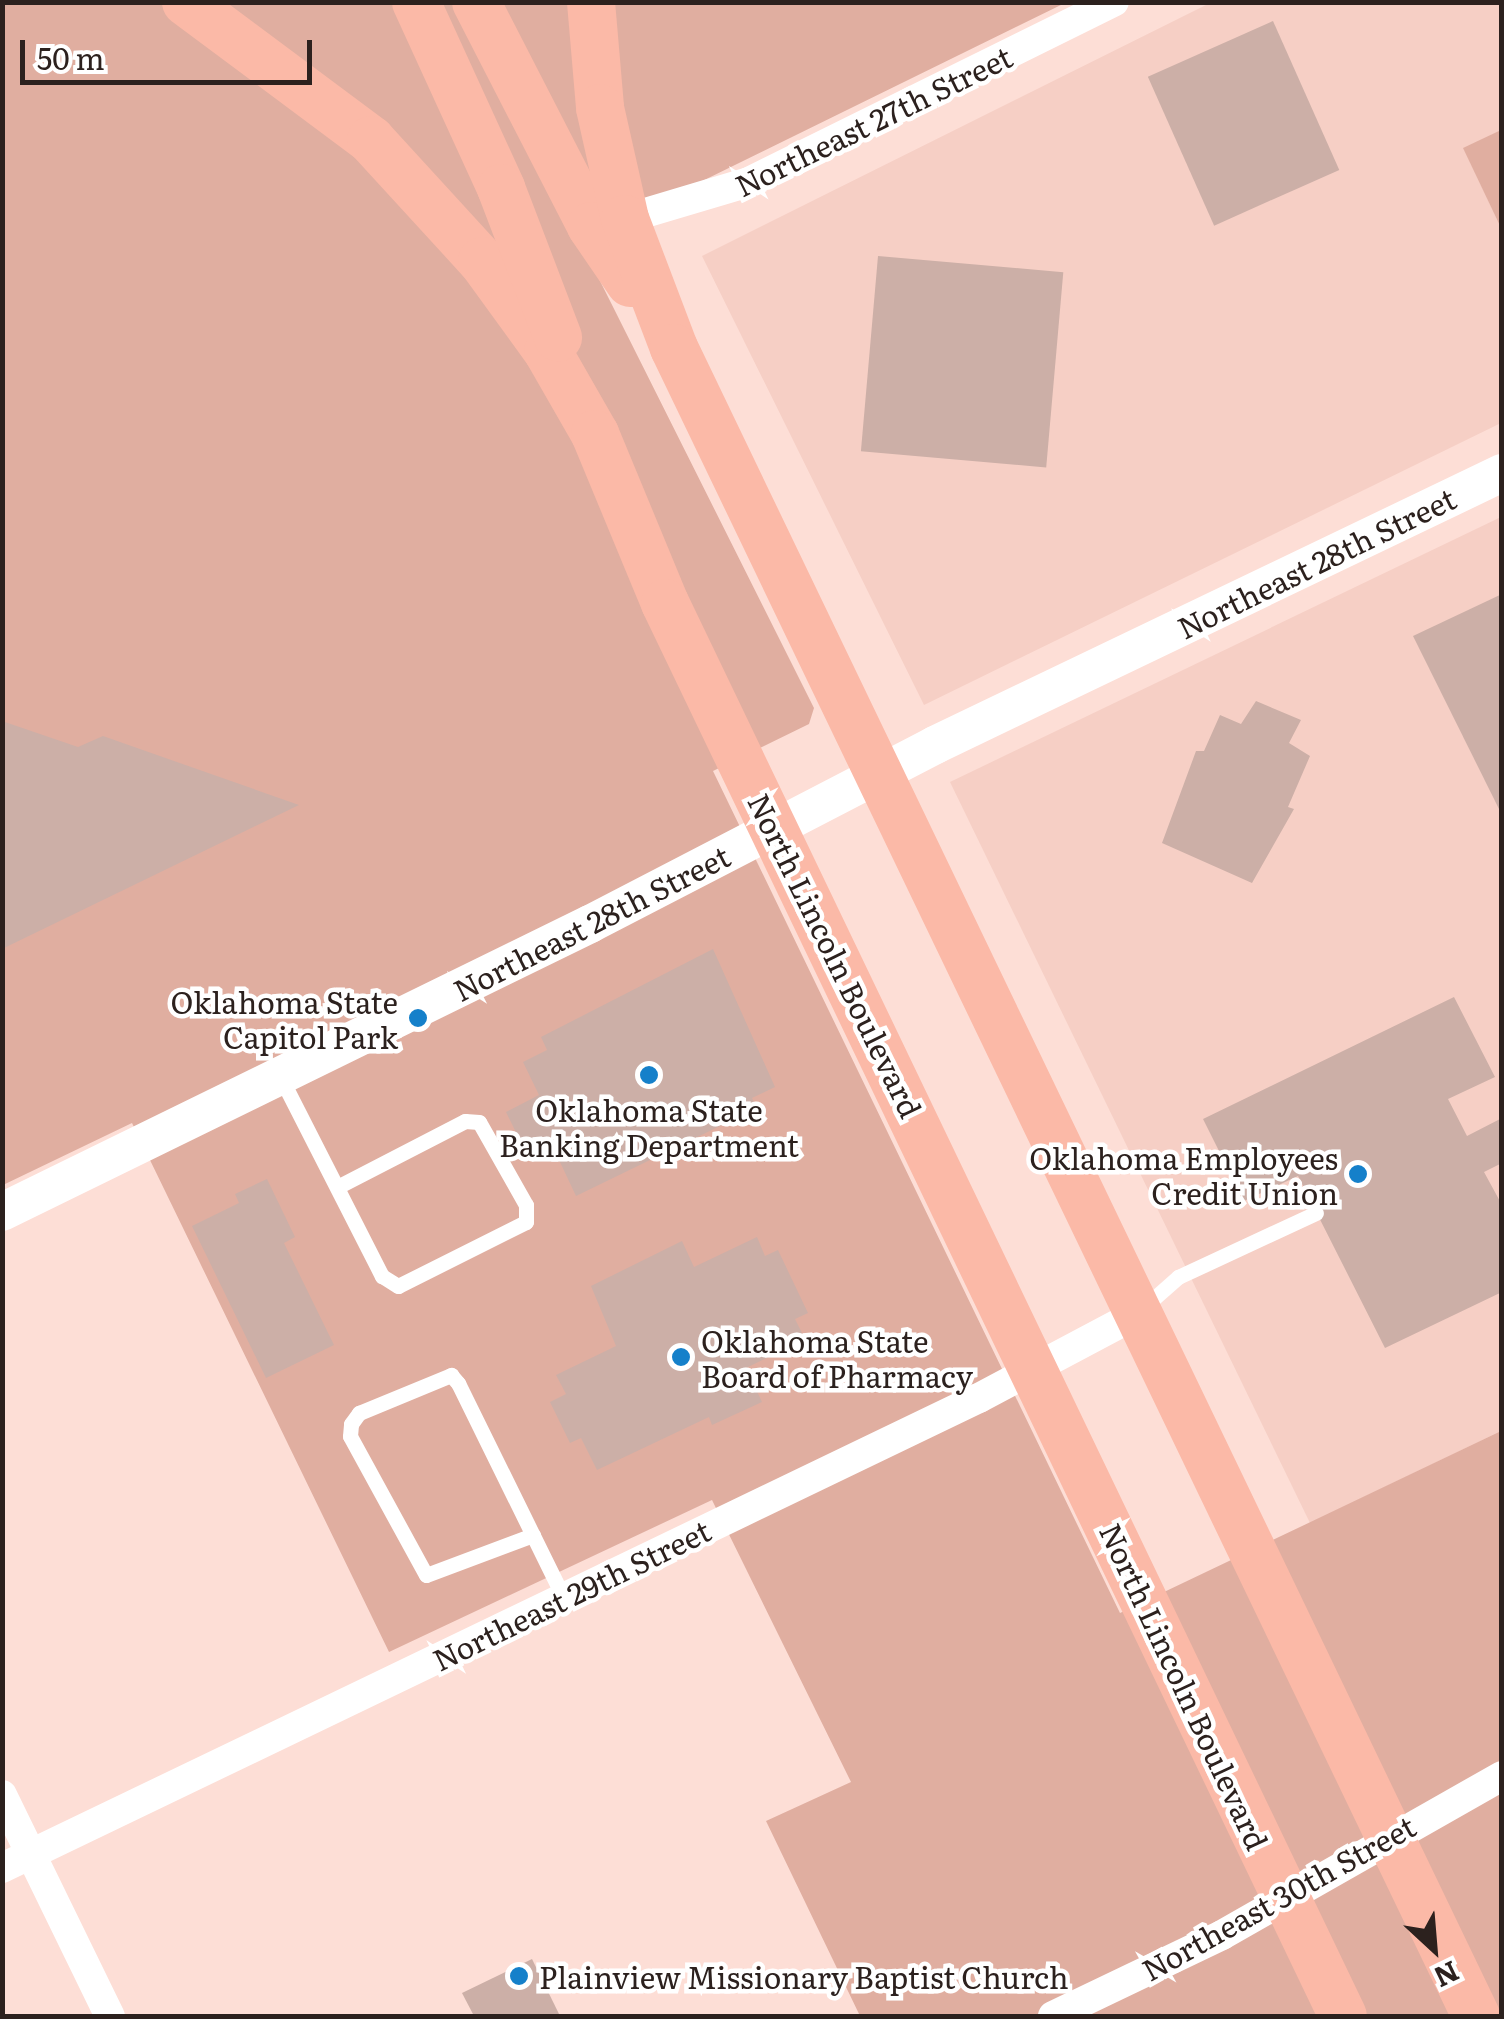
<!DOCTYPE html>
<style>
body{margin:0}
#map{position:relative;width:1504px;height:2019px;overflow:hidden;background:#fdded6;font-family:Literata,serif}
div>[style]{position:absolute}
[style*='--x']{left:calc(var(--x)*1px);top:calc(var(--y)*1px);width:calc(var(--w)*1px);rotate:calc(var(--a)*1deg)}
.built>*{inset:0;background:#f6cfc5}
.green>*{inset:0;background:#e0aea0}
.building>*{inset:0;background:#ccafa7;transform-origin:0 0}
.service>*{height:15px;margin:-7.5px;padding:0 7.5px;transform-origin:7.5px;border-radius:7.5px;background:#fff}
.minor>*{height:30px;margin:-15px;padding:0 15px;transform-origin:15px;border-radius:15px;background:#fff}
.tertiary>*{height:38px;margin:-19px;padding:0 19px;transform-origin:19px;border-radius:19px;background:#fff}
.primary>*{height:48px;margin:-24px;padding:0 24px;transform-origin:24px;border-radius:24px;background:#fbb9a7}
.dots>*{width:28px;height:28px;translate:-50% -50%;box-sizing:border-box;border:5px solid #fff;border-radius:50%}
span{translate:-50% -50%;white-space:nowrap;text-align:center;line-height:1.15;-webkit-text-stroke:9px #fff;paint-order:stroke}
.street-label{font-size:30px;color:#2c211e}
.poi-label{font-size:30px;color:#2c211e}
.right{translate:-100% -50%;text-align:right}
.left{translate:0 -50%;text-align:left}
.frame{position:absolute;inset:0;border:5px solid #2c211e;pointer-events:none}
.north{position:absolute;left:1384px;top:1899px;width:100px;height:100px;-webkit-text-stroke:8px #fff;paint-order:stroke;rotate:154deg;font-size:28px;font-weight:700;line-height:40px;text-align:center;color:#2c211e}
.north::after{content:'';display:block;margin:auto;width:35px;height:45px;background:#2c211e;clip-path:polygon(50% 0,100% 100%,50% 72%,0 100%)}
.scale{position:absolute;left:20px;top:40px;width:292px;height:45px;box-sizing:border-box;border:5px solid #2c211e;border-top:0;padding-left:12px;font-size:30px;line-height:35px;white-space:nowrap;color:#2c211e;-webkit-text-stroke:8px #fff;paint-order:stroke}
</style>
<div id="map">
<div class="built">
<div style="clip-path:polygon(1210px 3px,1501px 3px,1501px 130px,1464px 149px,1501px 228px,1501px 423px,924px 705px,702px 256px)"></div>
<div style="clip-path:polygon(1501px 517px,1501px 1431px,1310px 1523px,950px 782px)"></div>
</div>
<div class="green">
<div style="clip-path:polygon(3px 3px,1065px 3px,580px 241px,814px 708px,809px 724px,713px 771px,1120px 1613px,1501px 1431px,1501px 2016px,860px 2016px,766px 1821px,851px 1782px,712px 1500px,389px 1652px,132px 1123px,3px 1185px)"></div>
<div style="clip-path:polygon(1501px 130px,1501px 228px,1463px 148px)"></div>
</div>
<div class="building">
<div style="left:1273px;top:21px;width:163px;height:137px;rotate:66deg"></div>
<div style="left:878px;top:256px;width:186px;height:196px;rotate:5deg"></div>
<div style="clip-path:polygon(1502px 594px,1502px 815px,1413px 636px)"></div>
<div style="clip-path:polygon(1256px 701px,1301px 720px,1289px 743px,1310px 756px,1288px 807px,1294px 809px,1252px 883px,1162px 843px,1196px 751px,1204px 751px,1220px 715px,1241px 724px)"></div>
<div style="clip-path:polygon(2px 721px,78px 747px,103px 736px,299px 805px,2px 949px)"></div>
<div style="clip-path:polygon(713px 949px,775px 1087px,752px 1098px,757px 1108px,576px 1196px,552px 1145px,528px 1157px,506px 1112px,539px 1095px,523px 1062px,547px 1050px,541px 1037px)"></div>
<div style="clip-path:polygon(1454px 997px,1495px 1077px,1448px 1099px,1467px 1136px,1502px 1118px,1502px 1163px,1484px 1172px,1502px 1205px,1502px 1292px,1385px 1348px,1298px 1176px,1244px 1201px,1203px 1119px)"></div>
<div style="clip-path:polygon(267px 1179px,295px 1237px,284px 1243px,334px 1345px,266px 1378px,192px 1226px,239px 1203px,235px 1194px)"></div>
<div style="clip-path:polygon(757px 1237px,765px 1256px,778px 1250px,808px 1313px,795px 1319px,805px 1339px,746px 1368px,762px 1402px,712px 1425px,709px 1417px,597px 1470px,581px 1438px,570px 1443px,550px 1402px,566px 1394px,556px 1375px,616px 1346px,591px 1286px,682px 1241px,694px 1267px)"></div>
<div style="clip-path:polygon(532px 1959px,560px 2016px,474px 2016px,462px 1993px)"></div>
</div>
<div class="service">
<div style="--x:280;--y:1076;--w:225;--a:63"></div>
<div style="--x:382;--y:1276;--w:19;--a:32"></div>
<div style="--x:398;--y:1286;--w:143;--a:-26.6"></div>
<div style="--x:526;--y:1222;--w:17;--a:-90"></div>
<div style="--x:526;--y:1205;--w:95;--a:-119.5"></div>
<div style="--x:479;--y:1122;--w:14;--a:-176"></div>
<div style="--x:465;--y:1121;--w:142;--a:152.7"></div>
<div style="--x:1143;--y:1308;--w:47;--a:-41.5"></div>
<div style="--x:1178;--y:1277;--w:152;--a:-24.9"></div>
<div style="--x:533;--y:1535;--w:114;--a:159.5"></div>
<div style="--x:426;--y:1575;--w:158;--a:-118.7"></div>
<div style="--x:350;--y:1436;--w:12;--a:-85"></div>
<div style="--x:351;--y:1424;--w:14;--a:-54"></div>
<div style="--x:359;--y:1413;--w:100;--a:-22.4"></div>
<div style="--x:451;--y:1375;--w:11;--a:49"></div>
<div style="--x:458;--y:1383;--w:240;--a:63.8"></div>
</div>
<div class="minor">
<div style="--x:625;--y:219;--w:129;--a:-16.6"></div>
<div style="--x:749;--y:182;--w:407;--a:-26.3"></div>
<div style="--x:2;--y:1795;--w:246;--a:64"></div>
<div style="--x:2;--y:1868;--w:1084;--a:-25.69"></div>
<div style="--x:979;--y:1398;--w:179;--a:-28"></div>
<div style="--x:1053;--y:2016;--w:187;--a:-25.6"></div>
<div style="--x:1222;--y:1935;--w:322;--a:-29.6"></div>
</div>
<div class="tertiary">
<div style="--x:2;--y:1212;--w:655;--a:-26.1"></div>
<div style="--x:590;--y:924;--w:389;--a:-27.4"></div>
<div style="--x:935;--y:745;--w:629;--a:-25.63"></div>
</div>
<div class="primary">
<div style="--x:186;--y:2;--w:231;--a:36.7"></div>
<div style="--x:371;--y:140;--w:164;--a:47.5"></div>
<div style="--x:482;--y:261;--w:112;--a:54"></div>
<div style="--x:548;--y:352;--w:95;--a:60.2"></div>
<div style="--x:595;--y:434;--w:183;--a:67.5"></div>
<div style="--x:665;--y:603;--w:1567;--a:64.37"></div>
<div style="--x:416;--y:2;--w:205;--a:65.4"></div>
<div style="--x:501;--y:188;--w:160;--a:69.1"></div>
<div style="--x:476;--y:2;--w:252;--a:62.8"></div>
<div style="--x:591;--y:226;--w:69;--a:55.6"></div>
<div style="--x:591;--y:2;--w:106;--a:85.1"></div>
<div style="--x:600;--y:108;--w:114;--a:77.3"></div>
<div style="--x:625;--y:219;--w:138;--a:69.2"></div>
<div style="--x:674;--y:348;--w:1851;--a:64.32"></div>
</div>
<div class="dots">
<div style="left:418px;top:1018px;background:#1580ca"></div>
<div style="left:649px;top:1075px;background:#1580ca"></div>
<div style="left:1358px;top:1174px;background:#1580ca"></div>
<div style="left:681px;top:1357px;background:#1580ca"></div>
<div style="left:519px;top:1976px;background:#1580ca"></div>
</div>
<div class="street-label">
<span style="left:873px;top:120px;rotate:-26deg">Northeast 27th Street</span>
<span style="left:1316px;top:562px;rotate:-26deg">Northeast 28th Street</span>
<span style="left:591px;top:922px;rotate:-27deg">Northeast 28th Street</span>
<span style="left:836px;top:955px;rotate:64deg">North Lincoln Boulevard</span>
<span style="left:571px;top:1594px;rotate:-26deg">Northeast 29th Street</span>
<span style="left:1185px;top:1686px;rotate:65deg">North Lincoln Boulevard</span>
<span style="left:1278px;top:1897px;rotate:-29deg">Northeast 30th Street</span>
</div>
<div class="poi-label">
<span class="right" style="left:398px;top:1018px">Oklahoma State<br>Capitol Park</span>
<span style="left:649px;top:1126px">Oklahoma State<br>Banking Department</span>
<span class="right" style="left:1338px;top:1174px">Oklahoma Employees<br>Credit Union</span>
<span class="left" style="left:701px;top:1357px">Oklahoma State<br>Board of Pharmacy</span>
<span class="left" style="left:539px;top:1976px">Plainview Missionary Baptist Church</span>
</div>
<div class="frame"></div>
<div class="north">N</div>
<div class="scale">50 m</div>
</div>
